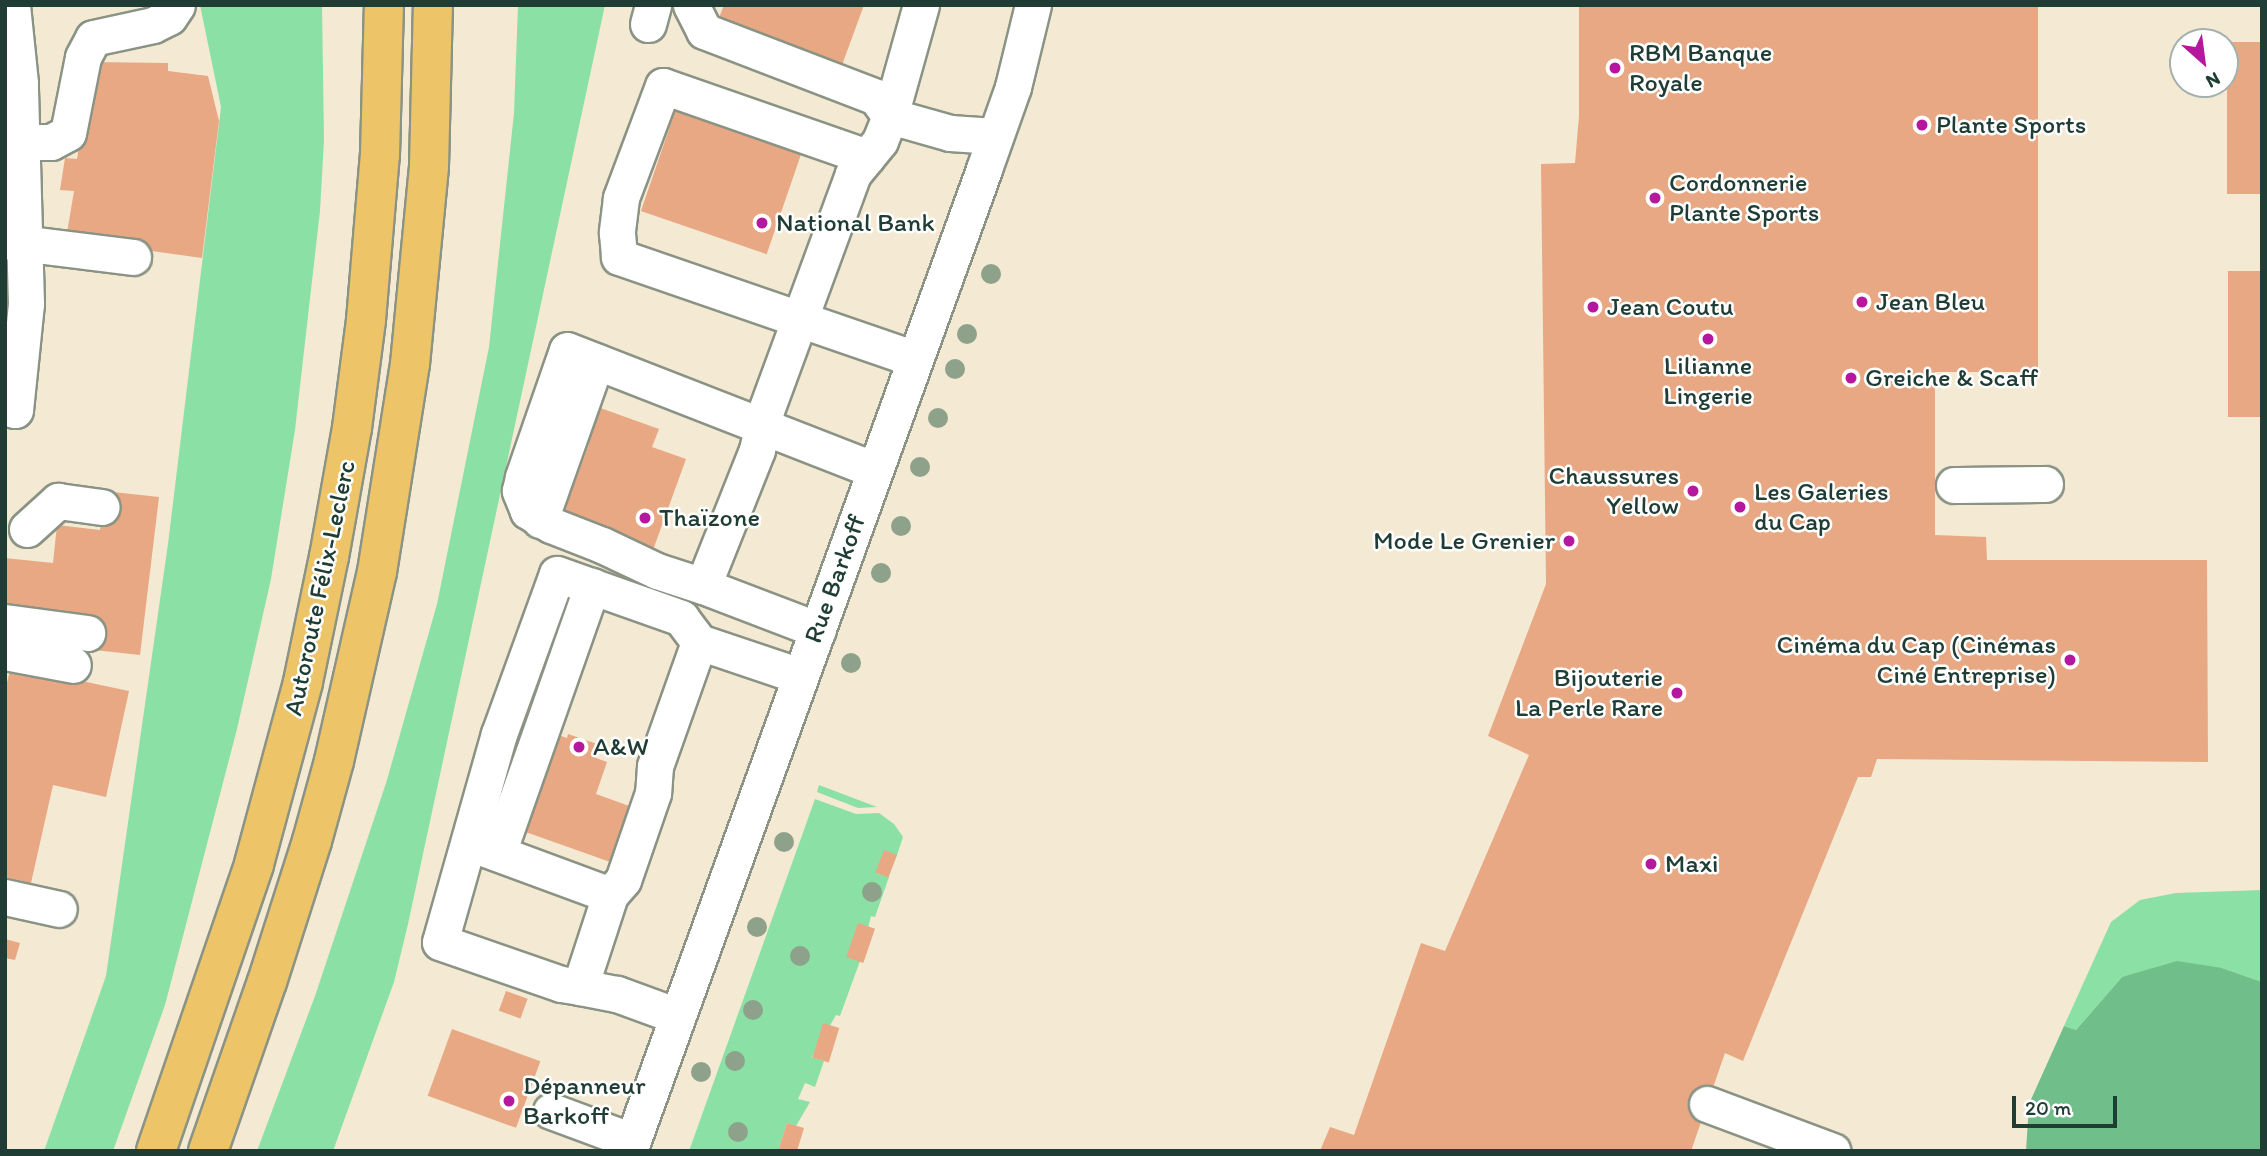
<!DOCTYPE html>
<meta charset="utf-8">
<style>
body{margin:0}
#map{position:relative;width:2267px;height:1156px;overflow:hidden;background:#f4e9d3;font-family:Itim,sans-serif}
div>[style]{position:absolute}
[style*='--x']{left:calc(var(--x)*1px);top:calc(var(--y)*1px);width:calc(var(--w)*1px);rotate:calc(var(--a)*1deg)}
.green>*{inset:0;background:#8be1a5}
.forest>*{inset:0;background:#70bf8a}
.building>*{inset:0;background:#e8a884;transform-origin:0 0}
.roads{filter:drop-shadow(2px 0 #8a9384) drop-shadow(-2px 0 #8a9384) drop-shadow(0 2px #8a9384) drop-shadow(0 -2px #8a9384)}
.minor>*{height:35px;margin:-17.5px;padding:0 17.5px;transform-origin:17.5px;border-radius:17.5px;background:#fff}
.highway>*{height:38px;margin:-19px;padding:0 19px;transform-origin:19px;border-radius:19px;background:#eec469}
.trees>*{width:20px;height:20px;margin:-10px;border-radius:50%;background:#8ea18b}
.dots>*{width:19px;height:19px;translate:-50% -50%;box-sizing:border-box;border:4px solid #fff;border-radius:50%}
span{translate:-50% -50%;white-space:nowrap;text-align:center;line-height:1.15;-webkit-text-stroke:5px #fff;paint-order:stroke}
.poi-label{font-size:26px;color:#1f3d34}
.left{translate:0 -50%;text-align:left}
.right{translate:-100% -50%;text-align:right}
.street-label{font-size:26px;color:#1f3d34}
.frame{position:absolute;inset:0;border:7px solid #1f3d34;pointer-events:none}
.north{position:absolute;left:2169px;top:28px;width:70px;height:70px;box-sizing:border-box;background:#fff;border:2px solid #a5b1ae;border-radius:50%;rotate:152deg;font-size:19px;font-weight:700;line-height:28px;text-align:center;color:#1f3d34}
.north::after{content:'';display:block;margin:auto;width:24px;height:32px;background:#b5179e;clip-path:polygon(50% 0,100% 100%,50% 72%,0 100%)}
.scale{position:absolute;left:2012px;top:1096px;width:105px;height:32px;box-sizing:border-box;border:4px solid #1f3d34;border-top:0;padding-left:9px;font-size:21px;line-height:24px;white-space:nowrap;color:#1f3d34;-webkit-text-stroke:5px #fff;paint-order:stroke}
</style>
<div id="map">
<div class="green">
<div style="clip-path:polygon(200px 5px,322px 5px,324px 140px,320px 211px,295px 430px,271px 579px,237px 729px,165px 1005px,113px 1151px,44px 1151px,106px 976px,168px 544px,221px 107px)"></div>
<div style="clip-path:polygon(518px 5px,605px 5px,408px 924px,394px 982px,333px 1151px,257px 1151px,315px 996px,387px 780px,437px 604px,489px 347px,514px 113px)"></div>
<div style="clip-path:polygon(819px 785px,877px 807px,858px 808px,817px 792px)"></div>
<div style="clip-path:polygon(815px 799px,856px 814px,879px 813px,894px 824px,903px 837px,897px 855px,877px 873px,889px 877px,875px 917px,871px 916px,860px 961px,840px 1016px,836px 1015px,812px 1057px,824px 1061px,815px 1087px,805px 1083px,798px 1099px,810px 1102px,796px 1126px,787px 1123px,778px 1151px,689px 1151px)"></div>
<div style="clip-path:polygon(2262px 890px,2262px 982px,2222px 968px,2122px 977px,2076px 1030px,2064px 1026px,2111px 922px,2140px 900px,2176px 893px)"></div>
</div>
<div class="forest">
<div style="clip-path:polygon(2177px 961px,2222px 968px,2262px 982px,2262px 1151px,2026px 1151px,2029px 1104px,2064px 1026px,2076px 1030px,2122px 977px)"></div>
</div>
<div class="building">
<div style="clip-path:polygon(724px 5px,864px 5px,838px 76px,714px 31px)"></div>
<div style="clip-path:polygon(1579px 5px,2038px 5px,2038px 372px,1935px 372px,1935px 535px,1986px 537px,1987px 560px,2207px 560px,2208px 762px,1877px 759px,1871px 777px,1858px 777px,1743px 1061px,1725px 1053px,1691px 1151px,1320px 1151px,1330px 1127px,1354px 1135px,1421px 943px,1445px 951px,1529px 755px,1488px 736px,1546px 584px,1541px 164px,1575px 163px,1579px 116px)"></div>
<div style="left:2227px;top:42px;width:35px;height:152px"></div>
<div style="clip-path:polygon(93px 62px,168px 63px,168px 71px,208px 76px,219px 121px,202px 258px,66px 239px,74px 191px,60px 190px,65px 158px,77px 159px)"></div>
<div style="left:677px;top:106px;width:133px;height:111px;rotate:19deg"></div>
<div style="left:2262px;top:271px;width:146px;height:34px;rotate:90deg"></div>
<div style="clip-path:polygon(592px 405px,659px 429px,652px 447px,686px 459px,653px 550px,562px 517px,589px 444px,579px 440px)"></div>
<div style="clip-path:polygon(104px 491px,159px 497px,140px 655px,85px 649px,5px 608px,5px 558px,53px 563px,57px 525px,100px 530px)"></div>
<div style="clip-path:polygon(11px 666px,129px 691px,106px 797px,53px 785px,31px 883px,5px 877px,5px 691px)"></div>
<div style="clip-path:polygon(568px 734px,600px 745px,596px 758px,607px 762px,596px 794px,632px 807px,613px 863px,520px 830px,558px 735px,567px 738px)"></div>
<div style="left:884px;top:850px;width:14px;height:24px;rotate:21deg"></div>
<div style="left:858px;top:923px;width:18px;height:36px;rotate:19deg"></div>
<div style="clip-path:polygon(5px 939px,20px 943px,15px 960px,5px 958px)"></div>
<div style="left:506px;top:991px;width:23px;height:21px;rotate:20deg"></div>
<div style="left:823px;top:1023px;width:17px;height:36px;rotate:17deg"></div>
<div style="left:452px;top:1029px;width:94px;height:71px;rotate:20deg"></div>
<div style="clip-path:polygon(787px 1123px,804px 1128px,797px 1151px,778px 1151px)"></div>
</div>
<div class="roads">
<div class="minor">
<div style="--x:691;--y:5;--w:29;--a:63"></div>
<div style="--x:704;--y:31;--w:184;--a:21"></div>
<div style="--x:876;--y:97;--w:24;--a:54"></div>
<div style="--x:890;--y:116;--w:27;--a:112"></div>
<div style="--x:880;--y:141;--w:43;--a:129.3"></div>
<div style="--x:853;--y:174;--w:252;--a:110.2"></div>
<div style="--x:766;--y:410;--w:41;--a:102.7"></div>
<div style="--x:757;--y:450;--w:146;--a:111.7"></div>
<div style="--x:703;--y:586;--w:123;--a:20.9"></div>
<div style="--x:921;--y:5;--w:115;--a:105.6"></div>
<div style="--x:890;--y:116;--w:62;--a:15.8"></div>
<div style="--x:950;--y:133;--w:45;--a:3.8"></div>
<div style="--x:648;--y:24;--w:20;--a:-75"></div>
<div style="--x:22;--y:142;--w:29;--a:0"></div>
<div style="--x:51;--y:142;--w:19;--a:-28"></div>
<div style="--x:68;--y:133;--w:77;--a:-78.8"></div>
<div style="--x:83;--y:57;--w:21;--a:-62"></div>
<div style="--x:93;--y:38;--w:61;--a:-12.2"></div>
<div style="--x:153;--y:25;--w:18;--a:-27"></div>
<div style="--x:169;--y:17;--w:14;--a:-56"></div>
<div style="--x:867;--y:157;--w:216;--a:-160.8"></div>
<div style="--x:663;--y:86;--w:120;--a:110.6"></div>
<div style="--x:621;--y:198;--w:35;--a:97"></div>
<div style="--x:617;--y:233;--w:24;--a:85"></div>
<div style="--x:619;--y:257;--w:313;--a:19"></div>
<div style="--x:5;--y:241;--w:129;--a:7.1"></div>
<div style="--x:5;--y:408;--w:10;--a:11"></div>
<div style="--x:15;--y:410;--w:107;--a:-84.1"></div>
<div style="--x:26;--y:304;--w:221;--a:-91.6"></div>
<div style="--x:20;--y:83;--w:78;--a:-95.9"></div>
<div style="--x:1954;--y:485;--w:91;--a:-0.6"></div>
<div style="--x:540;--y:520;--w:168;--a:-70.5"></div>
<div style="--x:27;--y:529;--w:42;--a:-42.1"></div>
<div style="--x:58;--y:501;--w:44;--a:7.8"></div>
<div style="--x:703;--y:586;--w:48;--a:-161.9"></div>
<div style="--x:657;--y:571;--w:61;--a:-154.7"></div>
<div style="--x:602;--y:545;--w:55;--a:-158.6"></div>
<div style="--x:551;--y:525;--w:27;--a:-149"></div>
<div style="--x:528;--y:511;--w:22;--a:-112"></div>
<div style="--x:520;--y:491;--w:14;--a:-78"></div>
<div style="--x:523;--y:477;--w:134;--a:-70.9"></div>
<div style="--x:567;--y:350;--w:330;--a:21.3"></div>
<div style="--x:5;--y:622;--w:83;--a:7.6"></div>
<div style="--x:699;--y:642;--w:132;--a:109.5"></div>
<div style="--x:655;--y:766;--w:27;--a:94"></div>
<div style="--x:653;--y:793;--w:92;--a:109"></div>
<div style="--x:623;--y:880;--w:20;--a:131"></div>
<div style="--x:610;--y:895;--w:97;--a:108.1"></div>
<div style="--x:580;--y:987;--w:19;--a:-171"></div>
<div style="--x:561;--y:984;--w:128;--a:-160.9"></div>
<div style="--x:440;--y:942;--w:216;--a:-74.2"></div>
<div style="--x:499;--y:734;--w:170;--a:-70.1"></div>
<div style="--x:557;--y:574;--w:132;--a:19.5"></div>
<div style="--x:681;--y:618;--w:30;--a:53"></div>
<div style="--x:699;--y:642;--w:107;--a:18.6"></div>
<div style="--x:5;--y:652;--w:69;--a:10.8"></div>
<div style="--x:475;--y:845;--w:144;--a:20.3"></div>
<div style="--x:498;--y:853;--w:283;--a:-70.6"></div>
<div style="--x:5;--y:897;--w:55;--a:12.5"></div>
<div style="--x:580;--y:987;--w:38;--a:11"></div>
<div style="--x:617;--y:994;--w:64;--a:20.1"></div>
<div style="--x:1707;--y:1104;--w:134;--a:20.5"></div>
<div style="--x:551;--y:1111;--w:86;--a:20.3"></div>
<div style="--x:629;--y:1151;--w:1044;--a:-70.12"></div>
<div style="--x:984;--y:169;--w:87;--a:-70.5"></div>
<div style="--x:1013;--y:87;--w:84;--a:-76.3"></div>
</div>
<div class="highway">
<div style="--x:156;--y:1151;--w:303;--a:-71.1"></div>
<div style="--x:254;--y:864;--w:188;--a:-74.9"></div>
<div style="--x:303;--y:682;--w:128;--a:-78.3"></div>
<div style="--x:329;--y:557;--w:131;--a:-79.9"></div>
<div style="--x:352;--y:428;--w:109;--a:-82.6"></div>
<div style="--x:366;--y:320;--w:166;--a:-85.2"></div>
<div style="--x:380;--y:155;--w:150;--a:-88.5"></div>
<div style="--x:208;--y:1151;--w:179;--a:-70.8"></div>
<div style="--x:267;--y:982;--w:148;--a:-72.3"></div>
<div style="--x:312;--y:841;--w:83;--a:-74.6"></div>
<div style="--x:334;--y:761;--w:194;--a:-77.2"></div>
<div style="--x:377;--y:572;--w:211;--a:-81"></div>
<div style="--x:410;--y:364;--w:199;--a:-84.5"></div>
<div style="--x:429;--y:166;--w:161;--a:-88.6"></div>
</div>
</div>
<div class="trees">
<div style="left:991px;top:274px"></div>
<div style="left:967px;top:334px"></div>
<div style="left:955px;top:369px"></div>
<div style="left:938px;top:418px"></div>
<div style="left:920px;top:467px"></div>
<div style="left:901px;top:526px"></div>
<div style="left:881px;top:573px"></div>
<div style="left:851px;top:663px"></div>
<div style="left:784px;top:842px"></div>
<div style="left:872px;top:892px"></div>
<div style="left:757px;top:927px"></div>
<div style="left:800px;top:956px"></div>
<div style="left:753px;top:1010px"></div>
<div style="left:735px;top:1061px"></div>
<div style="left:701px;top:1072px"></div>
<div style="left:738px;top:1132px"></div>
</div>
<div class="dots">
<div style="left:1615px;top:68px;background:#b5179e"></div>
<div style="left:1922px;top:125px;background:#b5179e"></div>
<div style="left:1655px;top:198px;background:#b5179e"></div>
<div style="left:762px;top:223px;background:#b5179e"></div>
<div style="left:1862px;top:302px;background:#b5179e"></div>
<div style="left:1593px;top:307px;background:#b5179e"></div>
<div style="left:1708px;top:339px;background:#b5179e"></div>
<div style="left:1851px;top:378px;background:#b5179e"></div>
<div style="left:1693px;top:491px;background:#b5179e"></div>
<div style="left:1740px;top:507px;background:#b5179e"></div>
<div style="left:645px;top:518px;background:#b5179e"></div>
<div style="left:1569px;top:541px;background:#b5179e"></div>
<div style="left:2070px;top:660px;background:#b5179e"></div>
<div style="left:1677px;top:693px;background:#b5179e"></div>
<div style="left:579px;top:747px;background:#b5179e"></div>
<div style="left:1651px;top:864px;background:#b5179e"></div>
<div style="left:509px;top:1101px;background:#b5179e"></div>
</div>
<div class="poi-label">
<span class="left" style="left:1629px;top:68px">RBM Banque<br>Royale</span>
<span class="left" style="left:1936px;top:125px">Plante Sports</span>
<span class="left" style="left:1669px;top:198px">Cordonnerie<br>Plante Sports</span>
<span class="left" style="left:776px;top:223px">National Bank</span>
<span class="left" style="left:1876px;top:302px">Jean Bleu</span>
<span class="left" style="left:1607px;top:307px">Jean Coutu</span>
<span style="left:1708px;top:381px">Lilianne<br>Lingerie</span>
<span class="left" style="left:1865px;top:378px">Greiche &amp; Scaff</span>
<span class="right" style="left:1679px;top:491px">Chaussures<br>Yellow</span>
<span class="left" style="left:1754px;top:507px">Les Galeries<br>du Cap</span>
<span class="left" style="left:659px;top:518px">Thaïzone</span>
<span class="right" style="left:1555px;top:541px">Mode Le Grenier</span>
<span class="right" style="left:2056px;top:660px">Cinéma du Cap (Cinémas<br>Ciné Entreprise)</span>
<span class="right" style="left:1663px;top:693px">Bijouterie<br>La Perle Rare</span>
<span class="left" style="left:593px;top:747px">A&amp;W</span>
<span class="left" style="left:1665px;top:864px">Maxi</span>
<span class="left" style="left:523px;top:1101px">Dépanneur<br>Barkoff</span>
</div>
<div class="street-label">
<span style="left:835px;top:579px;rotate:-70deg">Rue Barkoff</span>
<span style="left:320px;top:588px;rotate:-78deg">Autoroute Félix-Leclerc</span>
</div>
<div class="frame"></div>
<div class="north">N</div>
<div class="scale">20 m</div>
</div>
